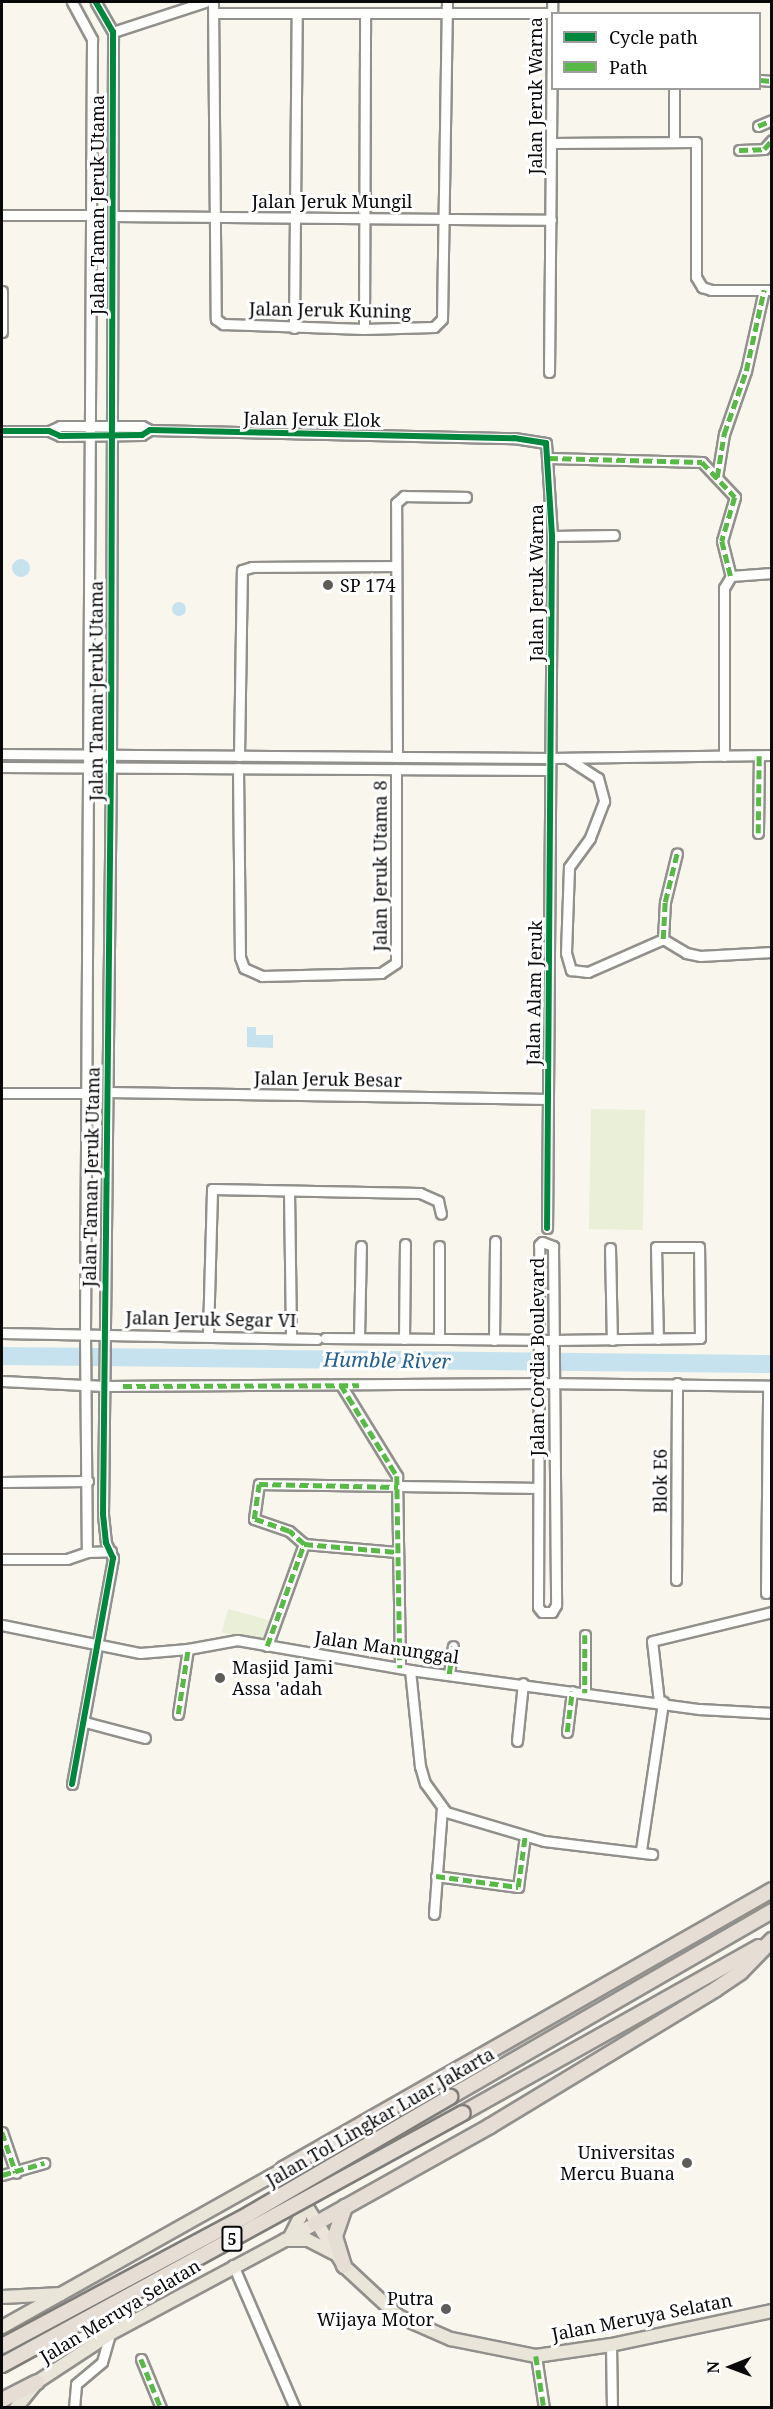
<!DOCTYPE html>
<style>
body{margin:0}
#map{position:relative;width:773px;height:2409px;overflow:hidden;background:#f8f6ed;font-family:"Noto Serif",serif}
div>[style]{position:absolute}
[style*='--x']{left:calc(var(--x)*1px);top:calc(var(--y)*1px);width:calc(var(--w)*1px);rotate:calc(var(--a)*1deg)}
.pitch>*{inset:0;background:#eaf0d8;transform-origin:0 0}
.water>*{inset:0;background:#c6e2ef}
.round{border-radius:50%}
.river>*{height:18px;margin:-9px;padding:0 9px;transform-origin:9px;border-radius:9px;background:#c6e2ef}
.roads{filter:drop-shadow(2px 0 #91908c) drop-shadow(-2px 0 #91908c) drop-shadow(0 2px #91908c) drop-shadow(0 -2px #91908c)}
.minor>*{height:9px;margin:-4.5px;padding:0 4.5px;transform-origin:4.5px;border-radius:4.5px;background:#fefefc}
.major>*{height:12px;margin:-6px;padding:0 6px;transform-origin:6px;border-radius:6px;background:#e9e5d8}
.highway>*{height:14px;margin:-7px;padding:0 7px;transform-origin:7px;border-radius:7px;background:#e6ddd4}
.bridges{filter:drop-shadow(2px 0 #7e7d79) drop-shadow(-2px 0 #7e7d79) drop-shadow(0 2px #7e7d79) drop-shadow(0 -2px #7e7d79)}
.highway-bridge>*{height:14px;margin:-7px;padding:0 7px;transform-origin:7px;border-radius:7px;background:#e6ddd4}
.quiet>*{height:4.5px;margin-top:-2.25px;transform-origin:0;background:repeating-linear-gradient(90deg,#58b947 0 9px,transparent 0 13.5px)}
.cycleway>*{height:6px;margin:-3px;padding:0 3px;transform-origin:3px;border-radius:3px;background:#00873e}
.dots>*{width:16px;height:16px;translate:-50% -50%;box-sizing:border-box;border:3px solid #fff;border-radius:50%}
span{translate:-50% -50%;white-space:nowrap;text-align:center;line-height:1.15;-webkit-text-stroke:6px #fff;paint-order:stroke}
.shield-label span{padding:2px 4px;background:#fff;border:2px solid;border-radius:4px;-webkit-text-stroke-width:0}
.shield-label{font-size:16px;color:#090909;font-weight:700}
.street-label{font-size:18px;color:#090909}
.poi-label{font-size:18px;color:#090909}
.left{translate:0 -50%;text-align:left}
.right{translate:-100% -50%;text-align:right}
.water-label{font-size:20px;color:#205f8e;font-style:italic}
.frame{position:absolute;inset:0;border:3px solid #090909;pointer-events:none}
.legend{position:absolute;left:551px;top:12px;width:210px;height:78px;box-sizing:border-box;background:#fff;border:2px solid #9d9d9d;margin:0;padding:8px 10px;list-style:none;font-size:18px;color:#090909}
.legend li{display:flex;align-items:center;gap:12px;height:30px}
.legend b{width:30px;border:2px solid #9d9d9d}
.north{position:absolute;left:701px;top:2337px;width:60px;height:60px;-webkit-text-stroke:4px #fff;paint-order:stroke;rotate:269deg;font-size:16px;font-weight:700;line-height:24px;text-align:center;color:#090909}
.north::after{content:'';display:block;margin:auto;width:21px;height:27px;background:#090909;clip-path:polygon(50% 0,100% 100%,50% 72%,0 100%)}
</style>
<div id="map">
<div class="pitch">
<div style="left:591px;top:1109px;width:54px;height:120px;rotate:1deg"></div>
<div style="left:228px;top:1609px;width:43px;height:24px;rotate:15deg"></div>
</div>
<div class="water">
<div class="round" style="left:12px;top:559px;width:18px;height:18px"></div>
<div class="round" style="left:172px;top:602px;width:14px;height:14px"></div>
<div style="clip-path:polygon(247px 1027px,256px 1027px,256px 1035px,273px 1035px,273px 1048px,247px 1047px)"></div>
</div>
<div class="river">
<div style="--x:2;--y:1356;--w:770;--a:0.6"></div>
</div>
<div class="roads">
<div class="minor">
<div style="--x:72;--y:2;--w:42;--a:61.6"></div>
<div style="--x:92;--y:39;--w:1295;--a:90.31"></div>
<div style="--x:85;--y:1334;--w:218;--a:89.5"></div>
<div style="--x:213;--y:2;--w:317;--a:89.5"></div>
<div style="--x:216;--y:319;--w:9;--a:36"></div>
<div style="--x:223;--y:324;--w:141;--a:2"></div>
<div style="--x:364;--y:329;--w:70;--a:-1.6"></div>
<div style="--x:434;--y:327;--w:11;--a:-45"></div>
<div style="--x:442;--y:319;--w:317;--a:-89.1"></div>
<div style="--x:214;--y:13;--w:338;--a:0"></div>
<div style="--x:113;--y:32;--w:97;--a:-18.1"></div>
<div style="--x:760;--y:80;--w:12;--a:5"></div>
<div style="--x:674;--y:88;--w:54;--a:90"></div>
<div style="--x:758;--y:126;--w:15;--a:-23"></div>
<div style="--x:552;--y:143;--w:144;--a:-0.4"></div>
<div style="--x:696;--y:142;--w:135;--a:90"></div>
<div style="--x:696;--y:277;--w:12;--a:59"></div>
<div style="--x:702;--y:287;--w:9;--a:18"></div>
<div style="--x:711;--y:290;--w:61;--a:0"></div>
<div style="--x:739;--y:150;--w:25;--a:-2"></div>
<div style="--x:764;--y:149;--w:12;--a:-48"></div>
<div style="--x:2;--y:215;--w:91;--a:0"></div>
<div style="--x:113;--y:216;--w:438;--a:0.5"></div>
<div style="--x:2;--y:291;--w:41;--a:90"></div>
<div style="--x:294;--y:328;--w:314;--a:-89.5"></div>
<div style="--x:364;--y:329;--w:315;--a:-89.8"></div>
<div style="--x:549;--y:372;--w:370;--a:-89.5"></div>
<div style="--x:2;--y:431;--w:47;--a:0"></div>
<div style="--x:49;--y:431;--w:12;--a:24"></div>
<div style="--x:60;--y:436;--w:82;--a:-0.7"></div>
<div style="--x:142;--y:435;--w:9;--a:-32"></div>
<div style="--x:150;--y:430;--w:364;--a:1.3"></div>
<div style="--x:514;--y:438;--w:32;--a:9"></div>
<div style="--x:546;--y:443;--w:93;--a:86.3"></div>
<div style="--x:552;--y:536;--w:692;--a:90.41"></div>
<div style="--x:49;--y:431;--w:12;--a:-24"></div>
<div style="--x:60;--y:426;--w:82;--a:0"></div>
<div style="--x:142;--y:426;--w:9;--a:27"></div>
<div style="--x:549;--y:458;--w:153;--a:1.5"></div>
<div style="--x:702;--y:462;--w:48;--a:46.7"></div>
<div style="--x:735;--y:497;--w:46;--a:106.5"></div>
<div style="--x:722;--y:541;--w:36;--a:76"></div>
<div style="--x:717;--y:477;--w:44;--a:-80.8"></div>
<div style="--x:724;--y:434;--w:67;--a:-70.8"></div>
<div style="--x:746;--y:371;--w:83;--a:-77.5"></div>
<div style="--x:552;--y:536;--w:62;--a:-0.9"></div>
<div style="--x:2;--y:754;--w:548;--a:0.42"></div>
<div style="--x:550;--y:758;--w:222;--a:-0.8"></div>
<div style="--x:239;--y:756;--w:186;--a:-89.1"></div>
<div style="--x:242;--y:570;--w:10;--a:-17"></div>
<div style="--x:252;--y:567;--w:144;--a:-0.4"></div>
<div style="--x:724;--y:756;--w:168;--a:-90"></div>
<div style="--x:724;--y:588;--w:14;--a:-60"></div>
<div style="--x:731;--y:576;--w:41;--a:-4.2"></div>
<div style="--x:397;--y:757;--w:254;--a:-90.2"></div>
<div style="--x:396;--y:503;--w:11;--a:-41"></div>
<div style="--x:404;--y:496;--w:62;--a:0.9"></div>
<div style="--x:567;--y:758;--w:37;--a:33"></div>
<div style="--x:598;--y:778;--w:24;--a:75"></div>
<div style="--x:604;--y:801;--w:40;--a:111"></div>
<div style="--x:590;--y:838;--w:36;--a:126"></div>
<div style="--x:569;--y:867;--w:86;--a:92"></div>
<div style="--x:566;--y:953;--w:18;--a:74"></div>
<div style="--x:571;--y:970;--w:17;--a:7"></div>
<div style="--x:588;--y:972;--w:82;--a:-23.7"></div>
<div style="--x:663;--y:939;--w:27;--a:31"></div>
<div style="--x:686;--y:953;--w:14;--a:12"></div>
<div style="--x:700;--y:956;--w:72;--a:-3.2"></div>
<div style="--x:2;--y:767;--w:548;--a:0.31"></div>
<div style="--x:238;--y:768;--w:189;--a:89.4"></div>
<div style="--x:240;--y:957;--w:12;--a:70"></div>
<div style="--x:244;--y:968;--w:20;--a:24"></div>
<div style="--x:262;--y:976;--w:119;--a:-1.4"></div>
<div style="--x:381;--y:973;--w:18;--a:-34"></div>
<div style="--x:396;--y:963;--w:194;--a:-90"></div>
<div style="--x:758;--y:833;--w:77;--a:-89.3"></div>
<div style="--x:663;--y:939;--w:37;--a:-87"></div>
<div style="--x:665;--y:902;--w:50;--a:-76.2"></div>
<div style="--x:108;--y:1092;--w:440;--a:0.9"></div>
<div style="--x:2;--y:1093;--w:85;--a:0"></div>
<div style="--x:289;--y:1191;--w:146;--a:89.2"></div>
<div style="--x:542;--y:1242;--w:12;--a:20"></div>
<div style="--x:553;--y:1246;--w:359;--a:89.5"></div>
<div style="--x:556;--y:1605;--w:8;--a:120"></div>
<div style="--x:552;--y:1612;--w:10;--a:180"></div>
<div style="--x:542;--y:1612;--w:6;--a:-129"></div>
<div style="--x:538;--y:1607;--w:362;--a:-89.8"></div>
<div style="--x:539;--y:1245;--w:4;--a:-45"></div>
<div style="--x:610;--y:1248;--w:92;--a:88.8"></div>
<div style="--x:2;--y:1333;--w:315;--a:1.1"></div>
<div style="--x:208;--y:1334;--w:145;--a:-88.4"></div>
<div style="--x:212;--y:1189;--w:208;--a:1.1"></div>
<div style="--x:420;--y:1193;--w:20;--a:24"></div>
<div style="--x:438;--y:1201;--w:13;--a:77"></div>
<div style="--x:325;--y:1338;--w:228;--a:0.5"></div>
<div style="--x:553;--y:1340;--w:147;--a:-0.8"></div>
<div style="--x:700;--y:1338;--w:91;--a:-90.6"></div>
<div style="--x:699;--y:1247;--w:43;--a:180"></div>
<div style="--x:656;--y:1247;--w:92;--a:88.8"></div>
<div style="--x:359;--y:1338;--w:92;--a:-88.8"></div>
<div style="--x:404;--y:1339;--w:95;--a:-89.4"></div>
<div style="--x:439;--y:1339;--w:93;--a:-90"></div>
<div style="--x:494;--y:1340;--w:99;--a:-89.4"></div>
<div style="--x:2;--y:1381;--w:102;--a:2.8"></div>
<div style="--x:104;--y:1386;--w:435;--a:-0.4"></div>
<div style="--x:539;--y:1383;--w:233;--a:0.7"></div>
<div style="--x:341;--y:1385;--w:107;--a:58.4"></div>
<div style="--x:397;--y:1476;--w:192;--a:89.1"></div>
<div style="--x:2;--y:1482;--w:86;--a:-0.7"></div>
<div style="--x:304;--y:1544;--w:20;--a:-139"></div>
<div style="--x:289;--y:1531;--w:37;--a:-161"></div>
<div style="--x:254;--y:1519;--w:35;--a:-82"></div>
<div style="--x:259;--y:1484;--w:279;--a:0.8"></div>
<div style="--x:2;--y:1559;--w:65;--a:0"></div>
<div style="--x:67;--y:1559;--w:21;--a:-19"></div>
<div style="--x:87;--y:1552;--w:24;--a:-2"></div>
<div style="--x:676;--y:1580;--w:197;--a:-89.7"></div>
<div style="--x:766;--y:1593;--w:207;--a:-89.4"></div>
<div style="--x:2;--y:1625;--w:141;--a:11.5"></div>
<div style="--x:140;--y:1653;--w:48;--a:-4.8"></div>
<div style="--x:188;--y:1649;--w:50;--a:-10.4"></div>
<div style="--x:237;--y:1640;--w:176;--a:9.8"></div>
<div style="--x:410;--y:1670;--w:292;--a:7.7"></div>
<div style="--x:699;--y:1709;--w:73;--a:3.1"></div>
<div style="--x:585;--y:1635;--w:58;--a:90"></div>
<div style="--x:267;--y:1646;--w:109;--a:-70.1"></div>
<div style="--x:304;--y:1544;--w:93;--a:4.9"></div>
<div style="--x:410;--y:1670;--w:97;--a:84.1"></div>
<div style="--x:420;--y:1766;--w:18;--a:74"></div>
<div style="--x:425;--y:1783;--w:36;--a:54"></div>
<div style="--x:446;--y:1812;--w:102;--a:16.5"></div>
<div style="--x:544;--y:1841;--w:109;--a:6.9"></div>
<div style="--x:449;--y:1674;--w:28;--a:-82"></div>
<div style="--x:659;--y:1702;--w:61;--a:-96.5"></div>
<div style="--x:652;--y:1641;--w:123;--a:-13.6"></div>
<div style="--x:178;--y:1714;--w:66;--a:-81.3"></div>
<div style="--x:85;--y:1722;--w:62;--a:14.9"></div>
<div style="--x:567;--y:1732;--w:41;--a:-83"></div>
<div style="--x:517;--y:1741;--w:58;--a:-84.1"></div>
<div style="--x:72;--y:1784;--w:230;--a:-79.7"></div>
<div style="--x:113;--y:1558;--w:17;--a:-115"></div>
<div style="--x:106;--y:1543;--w:29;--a:-96"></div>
<div style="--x:103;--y:1514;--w:747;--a:-89.39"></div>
<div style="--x:111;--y:767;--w:735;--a:-89.84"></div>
<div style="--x:113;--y:32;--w:34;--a:-120"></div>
<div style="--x:641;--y:1850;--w:150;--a:-81.5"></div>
<div style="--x:436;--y:1876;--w:83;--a:7.6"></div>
<div style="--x:518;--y:1887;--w:51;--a:-82.2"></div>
<div style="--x:434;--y:1914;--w:106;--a:-85.7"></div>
<div style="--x:2;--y:2132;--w:43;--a:71.1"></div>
<div style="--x:2;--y:2175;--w:44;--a:-15.9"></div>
<div style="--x:233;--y:2265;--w:156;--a:66.6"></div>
<div style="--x:611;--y:2345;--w:63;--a:89.1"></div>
<div style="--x:536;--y:2356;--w:53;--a:81.3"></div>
<div style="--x:141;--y:2359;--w:53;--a:67.8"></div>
<div style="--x:74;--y:2408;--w:24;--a:-85"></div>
<div style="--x:76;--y:2384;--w:34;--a:-40"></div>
<div style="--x:102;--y:2362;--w:29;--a:-74"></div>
</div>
<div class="major">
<div style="--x:291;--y:2235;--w:20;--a:-63"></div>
<div style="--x:300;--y:2217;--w:19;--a:-108"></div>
<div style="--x:285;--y:2240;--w:23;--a:0"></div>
<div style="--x:308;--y:2240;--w:29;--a:27"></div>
<div style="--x:2;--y:2297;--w:59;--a:-2.9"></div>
<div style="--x:2;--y:2327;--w:322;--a:-29.3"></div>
<div style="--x:283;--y:2169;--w:115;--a:57.8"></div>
<div style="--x:344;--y:2266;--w:74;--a:42.8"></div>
<div style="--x:398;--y:2316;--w:58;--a:23.5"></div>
<div style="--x:451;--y:2339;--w:87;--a:11.3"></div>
<div style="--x:536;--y:2356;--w:76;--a:-8.3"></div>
<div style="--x:611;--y:2345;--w:165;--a:-11.9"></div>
<div style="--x:16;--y:2408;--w:33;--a:-51"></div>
<div style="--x:37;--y:2382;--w:87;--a:-33.3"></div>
<div style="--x:110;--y:2334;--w:233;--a:-28.2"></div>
</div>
<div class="highway">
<div style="--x:450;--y:2097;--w:372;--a:-30"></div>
<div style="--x:463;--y:2113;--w:339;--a:-29.3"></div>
<div style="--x:283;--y:2169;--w:563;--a:-29.71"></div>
<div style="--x:315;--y:2224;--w:201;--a:-29.2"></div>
<div style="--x:490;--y:2126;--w:264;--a:-31.2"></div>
<div style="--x:716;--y:1989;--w:30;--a:-34"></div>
<div style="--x:741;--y:1972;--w:45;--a:-45.9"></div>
<div style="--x:344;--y:2266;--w:31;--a:-107"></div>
<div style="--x:335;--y:2236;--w:31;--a:-71"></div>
<div style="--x:2;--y:2400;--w:39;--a:-27"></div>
</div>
</div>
<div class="bridges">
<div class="highway-bridge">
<div style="--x:2;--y:2346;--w:280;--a:-28.1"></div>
<div style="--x:249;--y:2214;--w:233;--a:-30.2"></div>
<div style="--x:2;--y:2365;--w:525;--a:-28.66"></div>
</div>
</div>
<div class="quiet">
<div style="--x:760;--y:80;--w:12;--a:5"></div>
<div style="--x:758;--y:126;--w:15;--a:-23"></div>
<div style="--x:739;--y:150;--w:25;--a:-2"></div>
<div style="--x:764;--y:149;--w:12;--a:-48"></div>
<div style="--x:549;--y:458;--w:153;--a:1.5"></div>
<div style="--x:702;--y:462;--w:48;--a:46.7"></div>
<div style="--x:735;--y:497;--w:46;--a:106.5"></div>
<div style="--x:722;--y:541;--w:36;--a:76"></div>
<div style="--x:717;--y:477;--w:44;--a:-80.8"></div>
<div style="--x:724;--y:434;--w:67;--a:-70.8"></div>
<div style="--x:746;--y:371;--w:83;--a:-77.5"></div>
<div style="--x:758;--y:833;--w:77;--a:-89.3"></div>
<div style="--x:663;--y:939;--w:37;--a:-87"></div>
<div style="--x:665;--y:902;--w:50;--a:-76.2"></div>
<div style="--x:341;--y:1385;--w:107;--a:58.4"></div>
<div style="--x:397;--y:1476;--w:192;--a:89.1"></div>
<div style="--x:123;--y:1386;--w:236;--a:-0.2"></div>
<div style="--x:304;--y:1544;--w:20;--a:-139"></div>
<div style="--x:289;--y:1531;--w:37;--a:-161"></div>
<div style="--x:254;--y:1519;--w:35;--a:-82"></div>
<div style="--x:259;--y:1484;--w:139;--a:1.2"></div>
<div style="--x:585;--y:1635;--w:58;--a:90"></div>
<div style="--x:267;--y:1646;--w:109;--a:-70.1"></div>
<div style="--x:304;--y:1544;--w:93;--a:4.9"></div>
<div style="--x:449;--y:1674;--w:28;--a:-82"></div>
<div style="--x:178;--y:1714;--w:66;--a:-81.3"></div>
<div style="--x:567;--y:1732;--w:41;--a:-83"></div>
<div style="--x:436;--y:1876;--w:83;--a:7.6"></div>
<div style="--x:518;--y:1887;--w:51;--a:-82.2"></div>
<div style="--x:2;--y:2132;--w:43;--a:71.1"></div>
<div style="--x:2;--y:2175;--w:44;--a:-15.9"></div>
<div style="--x:536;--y:2356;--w:53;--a:81.3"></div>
<div style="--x:141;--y:2359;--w:53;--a:67.8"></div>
</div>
<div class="cycleway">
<div style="--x:2;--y:431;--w:47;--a:0"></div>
<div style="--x:49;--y:431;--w:12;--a:24"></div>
<div style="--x:60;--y:436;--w:82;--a:-0.7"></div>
<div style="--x:142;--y:435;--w:9;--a:-32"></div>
<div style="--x:150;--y:430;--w:364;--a:1.3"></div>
<div style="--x:514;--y:438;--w:32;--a:9"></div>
<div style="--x:546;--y:443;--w:93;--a:86.3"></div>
<div style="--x:552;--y:536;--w:692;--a:90.41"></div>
<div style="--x:72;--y:1784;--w:230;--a:-79.7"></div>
<div style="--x:113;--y:1558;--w:17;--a:-115"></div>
<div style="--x:106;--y:1543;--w:29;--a:-96"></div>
<div style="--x:103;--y:1514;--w:747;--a:-89.39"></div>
<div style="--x:111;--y:767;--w:735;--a:-89.84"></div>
<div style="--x:113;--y:32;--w:34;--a:-120"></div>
</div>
<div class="dots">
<div style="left:328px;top:585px;background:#5d5c59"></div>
<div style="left:220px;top:1678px;background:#5d5c59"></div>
<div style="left:687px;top:2163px;background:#5d5c59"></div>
<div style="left:446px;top:2309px;background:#5d5c59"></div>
</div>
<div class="shield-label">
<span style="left:232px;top:2239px">5</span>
</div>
<div class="street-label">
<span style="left:535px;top:96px;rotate:-90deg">Jalan Jeruk Warna</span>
<span style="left:332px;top:201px">Jalan Jeruk Mungil</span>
<span style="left:97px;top:205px;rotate:-90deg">Jalan Taman Jeruk Utama</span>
<span style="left:330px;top:310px;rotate:1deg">Jalan Jeruk Kuning</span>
<span style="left:312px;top:419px;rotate:1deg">Jalan Jeruk Elok</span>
<span style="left:536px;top:583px;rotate:-90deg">Jalan Jeruk Warna</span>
<span style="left:96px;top:691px;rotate:-90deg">Jalan Taman Jeruk Utama</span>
<span style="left:380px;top:866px;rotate:-90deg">Jalan Jeruk Utama 8</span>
<span style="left:534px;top:993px;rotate:-89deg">Jalan Alam Jeruk</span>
<span style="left:328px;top:1079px;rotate:1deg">Jalan Jeruk Besar</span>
<span style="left:91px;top:1177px;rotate:-89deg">Jalan Taman Jeruk Utama</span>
<span style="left:211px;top:1319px;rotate:1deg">Jalan Jeruk Segar VI</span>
<span style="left:537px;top:1357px;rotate:-90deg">Jalan Cordia Boulevard</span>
<span style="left:660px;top:1481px;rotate:-90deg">Blok E6</span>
<span style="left:387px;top:1647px;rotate:8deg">Jalan Manunggal</span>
<span style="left:380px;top:2117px;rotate:-30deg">Jalan Tol Lingkar Luar Jakarta</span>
<span style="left:120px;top:2311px;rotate:-31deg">Jalan Meruya Selatan</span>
<span style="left:642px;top:2317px;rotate:-11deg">Jalan Meruya Selatan</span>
</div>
<div class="poi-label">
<span class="left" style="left:340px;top:585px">SP 174</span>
<span class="left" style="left:232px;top:1678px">Masjid Jami<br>Assa 'adah</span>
<span class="right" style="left:675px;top:2163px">Universitas<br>Mercu Buana</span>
<span class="right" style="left:434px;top:2309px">Putra<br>Wijaya Motor</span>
</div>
<div class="water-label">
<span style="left:387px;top:1360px;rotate:1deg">Humble River</span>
</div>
<div class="frame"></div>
<ul class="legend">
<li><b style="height:8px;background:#00873e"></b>Cycle path</li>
<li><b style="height:8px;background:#58b947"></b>Path</li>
</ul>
<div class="north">N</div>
</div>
